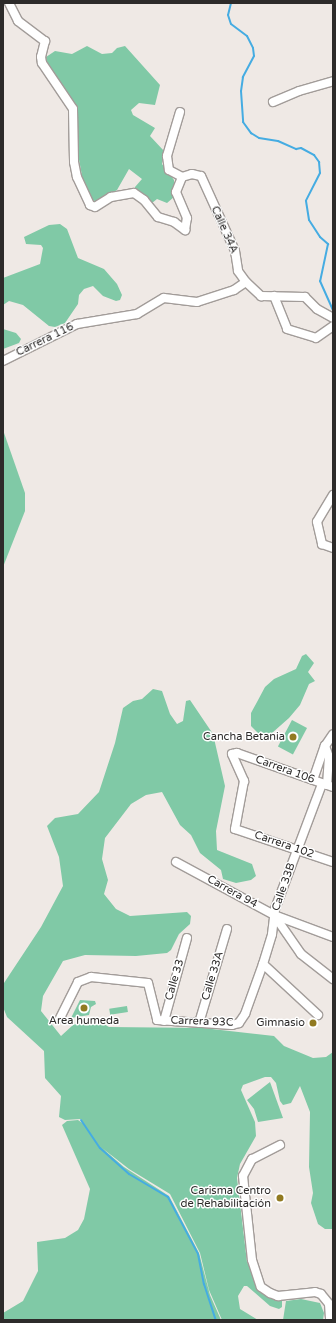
<!DOCTYPE html>
<meta charset="utf-8">
<style>
body{margin:0}
#map{position:relative;width:336px;height:1323px;overflow:hidden;background:#efe9e5;font-family:"Varela Round",sans-serif}
div>[style]{position:absolute}
[style*='--x']{left:calc(var(--x)*1px);top:calc(var(--y)*1px);width:calc(var(--w)*1px);rotate:calc(var(--a)*1deg)}
.green>*{inset:0;background:#80c9a6;transform-origin:0 0}
.stream>*{height:2px;margin:-1px;padding:0 1px;transform-origin:1px;border-radius:1px;background:#45ace2}
.roads{filter:drop-shadow(1px 0 #a29c99) drop-shadow(-1px 0 #a29c99) drop-shadow(0 1px #a29c99) drop-shadow(0 -1px #a29c99)}
.minor>*{height:8px;margin:-4px;padding:0 4px;transform-origin:4px;border-radius:4px;background:#fff}
.dots>*{width:11px;height:11px;translate:-50% -50%;box-sizing:border-box;border:2px solid #fff;border-radius:50%}
span{translate:-50% -50%;white-space:nowrap;text-align:center;line-height:1.15;-webkit-text-stroke:3px #fff;paint-order:stroke}
.street-label{font-size:11px;color:#2d2b2a}
.poi-label{font-size:11px;color:#2d2b2a}
.right{translate:-100% -50%;text-align:right}
.frame{position:absolute;inset:0;border:4px solid #2d2b2a;pointer-events:none}
</style>
<div id="map">
<div class="green">
<div style="clip-path:polygon(87px 46px,102px 54px,112px 53px,117px 48px,125px 46px,160px 85px,155px 105px,139px 103px,131px 110px,133px 115px,155px 128px,150px 136px,164px 151px,162px 164px,174px 180px,174px 197px,167px 203px,157px 199px,152px 203px,135px 190px,135px 187px,142px 179px,129px 169px,117px 190px,97px 202px,90px 199px,83px 181px,77px 149px,78px 109px,47px 65px,46px 57px,55px 51px,72px 54px)"></div>
<div style="clip-path:polygon(60px 224px,67px 229px,78px 258px,104px 269px,117px 284px,122px 295px,120px 300px,116px 301px,103px 296px,93px 286px,84px 289px,79px 295px,78px 304px,65px 323px,55px 327px,49px 326px,23px 305px,9px 301px,3px 305px,3px 278px,40px 264px,43px 248px,41px 245px,26px 244px,24px 237px,49px 225px)"></div>
<div style="clip-path:polygon(3px 329px,16px 333px,21px 339px,19px 343px,3px 349px)"></div>
<div style="clip-path:polygon(3px 430px,25px 493px,25px 511px,3px 567px)"></div>
<div style="clip-path:polygon(306px 654px,314px 663px,308px 672px,315px 681px,309px 684px,300px 705px,289px 718px,272px 733px,261px 736px,251px 726px,251px 713px,257px 702px,265px 687px,274px 679px,296px 669px,302px 656px)"></div>
<div style="clip-path:polygon(153px 689px,162px 691px,170px 714px,177px 724px,183px 721px,186px 701px,190px 700px,213px 734px,225px 786px,216px 831px,217px 850px,252px 864px,256px 876px,251px 880px,236px 883px,223px 879px,221px 870px,200px 853px,191px 835px,180px 825px,162px 792px,146px 795px,131px 804px,105px 838px,102px 859px,108px 880px,104px 894px,116px 909px,130px 916px,187px 912px,191px 916px,190px 924px,179px 934px,171px 950px,167px 953px,136px 956px,85px 955px,63px 961px,43px 996px,41px 1011px,61px 1036px,73px 1025px,95px 1019px,109px 1027px,203px 1028px,274px 1036px,284px 1046px,313px 1058px,326px 1057px,333px 1052px,333px 1229px,325px 1229px,318px 1224px,311px 1203px,313px 1193px,309px 1167px,310px 1112px,300px 1086px,291px 1103px,283px 1105px,280px 1101px,276px 1083px,271px 1077px,265px 1077px,243px 1085px,241px 1090px,255px 1122px,256px 1136px,240px 1164px,237px 1178px,247px 1262px,262px 1289px,282px 1301px,282px 1307px,279px 1309px,270px 1306px,247px 1286px,244px 1286px,238px 1296px,240px 1309px,258px 1320px,222px 1320px,209px 1290px,200px 1253px,170px 1194px,129px 1169px,102px 1148px,124px 1167px,169px 1196px,199px 1253px,210px 1295px,221px 1320px,3px 1320px,3px 1313px,23px 1301px,38px 1271px,37px 1242px,65px 1238px,78px 1230px,84px 1219px,90px 1189px,62px 1125px,67px 1121px,78px 1120px,84px 1124px,81px 1119px,65px 1120px,59px 1117px,61px 1096px,45px 1078px,44px 1051px,7px 1017px,3px 1007px,4px 983px,41px 927px,63px 886px,59px 857px,47px 826px,55px 818px,78px 814px,99px 792px,115px 743px,123px 708px,133px 701px,142px 699px)"></div>
<div style="left:292px;top:720px;width:17px;height:30px;rotate:28deg"></div>
<div style="clip-path:polygon(80px 1000px,95px 1001px,96px 1004px,91px 1007px,89px 1015px,71px 1018px)"></div>
<div style="left:127px;top:1006px;width:6px;height:18px;rotate:81deg"></div>
<div style="clip-path:polygon(270px 1082px,283px 1118px,258px 1122px,254px 1109px,247px 1100px)"></div>
<div style="clip-path:polygon(301px 1299px,320px 1303px,324px 1313px,323px 1320px,283px 1320px,286px 1301px)"></div>
</div>
<div class="stream">
<div style="--x:231;--y:3;--w:12;--a:104"></div>
<div style="--x:228;--y:15;--w:9;--a:72"></div>
<div style="--x:231;--y:24;--w:20;--a:37"></div>
<div style="--x:247;--y:36;--w:13;--a:63"></div>
<div style="--x:253;--y:48;--w:8;--a:83"></div>
<div style="--x:254;--y:56;--w:24;--a:118"></div>
<div style="--x:243;--y:77;--w:14;--a:98"></div>
<div style="--x:241;--y:91;--w:31;--a:86"></div>
<div style="--x:243;--y:122;--w:14;--a:54"></div>
<div style="--x:251;--y:133;--w:9;--a:32"></div>
<div style="--x:259;--y:138;--w:19;--a:9"></div>
<div style="--x:278;--y:141;--w:20;--a:24"></div>
<div style="--x:296;--y:149;--w:5;--a:-11"></div>
<div style="--x:301;--y:148;--w:15;--a:28"></div>
<div style="--x:314;--y:155;--w:9;--a:54"></div>
<div style="--x:319;--y:162;--w:11;--a:85"></div>
<div style="--x:320;--y:173;--w:31;--a:117"></div>
<div style="--x:306;--y:201;--w:19;--a:81"></div>
<div style="--x:309;--y:220;--w:20;--a:57"></div>
<div style="--x:320;--y:237;--w:11;--a:41"></div>
<div style="--x:328;--y:244;--w:38;--a:102"></div>
<div style="--x:320;--y:281;--w:32;--a:66"></div>
<div style="--x:81;--y:1120;--w:34;--a:56"></div>
<div style="--x:100;--y:1148;--w:39;--a:42"></div>
<div style="--x:129;--y:1174;--w:45;--a:30.5"></div>
<div style="--x:168;--y:1197;--w:64;--a:62.2"></div>
<div style="--x:198;--y:1254;--w:31;--a:79"></div>
<div style="--x:204;--y:1284;--w:38;--a:72"></div>
</div>
<div class="roads">
<div class="minor">
<div style="--x:9;--y:3;--w:20;--a:63"></div>
<div style="--x:18;--y:21;--w:34;--a:37"></div>
<div style="--x:45;--y:41;--w:16;--a:104"></div>
<div style="--x:41;--y:57;--w:6;--a:81"></div>
<div style="--x:42;--y:63;--w:55;--a:56"></div>
<div style="--x:73;--y:109;--w:53;--a:88.9"></div>
<div style="--x:74;--y:162;--w:15;--a:79"></div>
<div style="--x:77;--y:177;--w:31;--a:65"></div>
<div style="--x:90;--y:205;--w:5;--a:22"></div>
<div style="--x:95;--y:207;--w:19;--a:-32"></div>
<div style="--x:111;--y:197;--w:23;--a:-10"></div>
<div style="--x:134;--y:193;--w:12;--a:35"></div>
<div style="--x:144;--y:200;--w:22;--a:51"></div>
<div style="--x:158;--y:217;--w:17;--a:17"></div>
<div style="--x:174;--y:222;--w:14;--a:36"></div>
<div style="--x:185;--y:230;--w:12;--a:-81"></div>
<div style="--x:187;--y:218;--w:28;--a:-113"></div>
<div style="--x:176;--y:192;--w:16;--a:-68"></div>
<div style="--x:273;--y:102;--w:28;--a:-23"></div>
<div style="--x:299;--y:91;--w:35;--a:-16"></div>
<div style="--x:180;--y:112;--w:46;--a:106.5"></div>
<div style="--x:167;--y:156;--w:14;--a:82"></div>
<div style="--x:169;--y:170;--w:15;--a:28"></div>
<div style="--x:182;--y:177;--w:10;--a:-17"></div>
<div style="--x:192;--y:174;--w:9;--a:13"></div>
<div style="--x:201;--y:176;--w:82;--a:65.6"></div>
<div style="--x:235;--y:251;--w:20;--a:81"></div>
<div style="--x:238;--y:271;--w:14;--a:54"></div>
<div style="--x:246;--y:282;--w:21;--a:43"></div>
<div style="--x:261;--y:296;--w:44;--a:1.3"></div>
<div style="--x:305;--y:297;--w:17;--a:45"></div>
<div style="--x:317;--y:309;--w:18;--a:29"></div>
<div style="--x:274;--y:296;--w:35;--a:68"></div>
<div style="--x:287;--y:329;--w:30;--a:17"></div>
<div style="--x:316;--y:338;--w:21;--a:-35"></div>
<div style="--x:3;--y:361;--w:83;--a:-26.6"></div>
<div style="--x:77;--y:324;--w:61;--a:-9.5"></div>
<div style="--x:137;--y:314;--w:31;--a:-31"></div>
<div style="--x:164;--y:298;--w:33;--a:7"></div>
<div style="--x:197;--y:302;--w:39;--a:-18"></div>
<div style="--x:234;--y:290;--w:14;--a:-34"></div>
<div style="--x:333;--y:495;--w:31;--a:121"></div>
<div style="--x:317;--y:522;--w:23;--a:77"></div>
<div style="--x:322;--y:544;--w:12;--a:20"></div>
<div style="--x:313;--y:780;--w:36;--a:-71"></div>
<div style="--x:327;--y:785;--w:28;--a:-86"></div>
<div style="--x:329;--y:757;--w:12;--a:-110"></div>
<div style="--x:325;--y:746;--w:14;--a:-56"></div>
<div style="--x:333;--y:787;--w:102;--a:-160.5"></div>
<div style="--x:237;--y:753;--w:5;--a:169"></div>
<div style="--x:232;--y:754;--w:30;--a:66"></div>
<div style="--x:244;--y:781;--w:49;--a:100.6"></div>
<div style="--x:235;--y:829;--w:103;--a:18.6"></div>
<div style="--x:176;--y:862;--w:111;--a:28.4"></div>
<div style="--x:274;--y:915;--w:47;--a:55.3"></div>
<div style="--x:301;--y:954;--w:41;--a:38"></div>
<div style="--x:274;--y:915;--w:63;--a:20.4"></div>
<div style="--x:263;--y:964;--w:75;--a:42.8"></div>
<div style="--x:60;--y:1018;--w:40;--a:-63.4"></div>
<div style="--x:78;--y:982;--w:14;--a:-21"></div>
<div style="--x:91;--y:977;--w:57;--a:6"></div>
<div style="--x:148;--y:983;--w:38;--a:76"></div>
<div style="--x:157;--y:1020;--w:75;--a:3.8"></div>
<div style="--x:232;--y:1025;--w:7;--a:-16"></div>
<div style="--x:239;--y:1023;--w:11;--a:-56"></div>
<div style="--x:245;--y:1014;--w:53;--a:-70.2"></div>
<div style="--x:263;--y:964;--w:31;--a:-73"></div>
<div style="--x:272;--y:934;--w:25;--a:-83"></div>
<div style="--x:275;--y:909;--w:134;--a:-69.4"></div>
<div style="--x:164;--y:1021;--w:86;--a:-74.5"></div>
<div style="--x:199;--y:1023;--w:98;--a:-73.4"></div>
<div style="--x:280;--y:1145;--w:31;--a:153"></div>
<div style="--x:252;--y:1159;--w:19;--a:118"></div>
<div style="--x:243;--y:1176;--w:84;--a:83.9"></div>
<div style="--x:252;--y:1260;--w:28;--a:72"></div>
<div style="--x:261;--y:1287;--w:11;--a:34"></div>
<div style="--x:270;--y:1293;--w:9;--a:21"></div>
<div style="--x:278;--y:1296;--w:37;--a:-6"></div>
<div style="--x:315;--y:1292;--w:6;--a:18"></div>
<div style="--x:321;--y:1294;--w:13;--a:51"></div>
<div style="--x:329;--y:1304;--w:16;--a:86"></div>
</div>
</div>
<div class="dots">
<div style="left:293px;top:737px;background:#917a21"></div>
<div style="left:84px;top:1008px;background:#917a21"></div>
<div style="left:313px;top:1023px;background:#917a21"></div>
<div style="left:280px;top:1198px;background:#917a21"></div>
</div>
<div class="street-label">
<span style="left:224px;top:230px;rotate:66deg">Calle 34A</span>
<span style="left:45px;top:340px;rotate:-26deg">Carrera 116</span>
<span style="left:285px;top:770px;rotate:20deg">Carrera 106</span>
<span style="left:284px;top:845px;rotate:19deg">Carrera 102</span>
<span style="left:284px;top:887px;rotate:-71deg">Calle 33B</span>
<span style="left:232px;top:892px;rotate:29deg">Carrera 94</span>
<span style="left:213px;top:976px;rotate:-73deg">Calle 33A</span>
<span style="left:175px;top:980px;rotate:-74deg">Calle 33</span>
<span style="left:202px;top:1022px;rotate:2deg">Carrera 93C</span>
</div>
<div class="poi-label">
<span class="right" style="left:285px;top:737px">Cancha Betania</span>
<span style="left:84px;top:1021px">Area humeda</span>
<span class="right" style="left:305px;top:1023px">Gimnasio</span>
<span class="right" style="left:271px;top:1198px">Carisma Centro<br>de Rehabilitación</span>
</div>
<div class="frame"></div>
</div>
